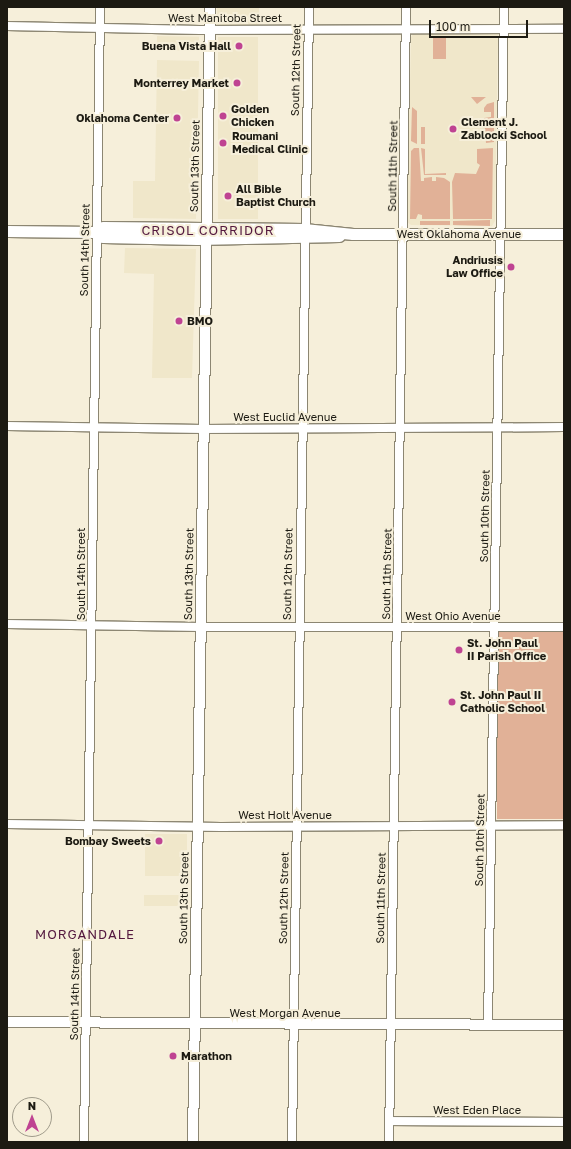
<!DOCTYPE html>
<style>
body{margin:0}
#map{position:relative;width:571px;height:1149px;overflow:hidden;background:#f6efda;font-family:"Golos Text",sans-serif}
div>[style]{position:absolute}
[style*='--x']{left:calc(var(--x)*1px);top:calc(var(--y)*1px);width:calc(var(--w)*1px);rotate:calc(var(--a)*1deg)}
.built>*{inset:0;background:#f0e7ca;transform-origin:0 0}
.green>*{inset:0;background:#e1b197;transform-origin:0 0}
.roads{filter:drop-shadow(1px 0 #8c8672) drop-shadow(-1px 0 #8c8672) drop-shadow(0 1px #8c8672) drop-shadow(0 -1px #8c8672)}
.minor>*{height:8px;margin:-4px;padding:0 4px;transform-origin:4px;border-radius:4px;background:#fff}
.tertiary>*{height:10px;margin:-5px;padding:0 5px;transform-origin:5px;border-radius:5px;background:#fff}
.secondary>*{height:11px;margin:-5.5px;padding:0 5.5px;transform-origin:5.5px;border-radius:5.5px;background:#fff}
.dots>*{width:11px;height:11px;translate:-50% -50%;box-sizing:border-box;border:2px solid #f6efda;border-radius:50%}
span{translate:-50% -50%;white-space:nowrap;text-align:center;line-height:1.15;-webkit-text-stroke:4px #f6efda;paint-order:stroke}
.street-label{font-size:11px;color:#1c1a12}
.poi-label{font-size:11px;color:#1c1a12;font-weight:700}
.right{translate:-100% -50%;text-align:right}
.left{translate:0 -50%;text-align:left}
.quarter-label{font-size:13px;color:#54193f;letter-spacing:1px}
.frame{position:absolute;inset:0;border:8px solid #1c1a12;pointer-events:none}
.north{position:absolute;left:12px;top:1097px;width:40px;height:40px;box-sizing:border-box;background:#f6efda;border:1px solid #9f9a8a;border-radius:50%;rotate:0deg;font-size:11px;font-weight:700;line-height:16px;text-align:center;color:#1c1a12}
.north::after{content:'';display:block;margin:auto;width:14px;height:18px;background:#bf4392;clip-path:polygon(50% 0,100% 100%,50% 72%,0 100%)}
.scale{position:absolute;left:429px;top:20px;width:99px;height:18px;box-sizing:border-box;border:2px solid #1c1a12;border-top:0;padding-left:5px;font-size:12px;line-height:14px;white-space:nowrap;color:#1c1a12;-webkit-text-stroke:3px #f6efda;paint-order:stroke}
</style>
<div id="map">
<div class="built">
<div style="left:217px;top:7px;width:42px;height:18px"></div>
<div style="clip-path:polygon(414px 33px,498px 33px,495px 221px,492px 226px,411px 225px,407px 222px,411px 37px)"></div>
<div style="left:157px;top:36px;width:42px;height:14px;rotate:1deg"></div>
<div style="left:218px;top:37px;width:40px;height:182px"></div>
<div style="clip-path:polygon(157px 60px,199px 61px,196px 219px,133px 218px,133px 181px,155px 181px)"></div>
<div style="clip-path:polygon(125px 248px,196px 249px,192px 378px,152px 378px,154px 274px,124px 273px)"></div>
<div style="left:145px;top:834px;width:42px;height:42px"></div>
<div style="left:144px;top:895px;width:42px;height:11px"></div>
</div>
<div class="green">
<div style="left:433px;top:38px;width:13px;height:21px"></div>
<div style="clip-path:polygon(471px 97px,486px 97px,477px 104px)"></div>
<div style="clip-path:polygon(494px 102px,494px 142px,486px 143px,484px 118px,491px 117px,491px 112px,484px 112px,484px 108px,487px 104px)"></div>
<div style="clip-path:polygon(412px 107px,417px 111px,417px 144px,411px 141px)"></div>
<div style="left:421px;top:127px;width:4px;height:17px"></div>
<div style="clip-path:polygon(414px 148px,419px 148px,421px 181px,424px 181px,424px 178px,432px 177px,432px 181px,436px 181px,436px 177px,444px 178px,450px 182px,450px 219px,422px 219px,422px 215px,418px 214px,416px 219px,410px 219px,411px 151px)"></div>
<div style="clip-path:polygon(421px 148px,425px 149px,425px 174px,446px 173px,446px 175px,424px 175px)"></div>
<div style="clip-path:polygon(493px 148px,492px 219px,453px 219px,452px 182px,455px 173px,476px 174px,480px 165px,477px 163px,477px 149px)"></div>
<div style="clip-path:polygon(490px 220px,490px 226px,453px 225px,453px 221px)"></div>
<div style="left:420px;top:221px;width:30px;height:4px"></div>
<div style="left:497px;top:631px;width:67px;height:188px"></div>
</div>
<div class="roads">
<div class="minor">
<div style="--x:7;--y:26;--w:193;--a:1.2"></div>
<div style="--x:200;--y:30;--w:364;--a:-0.2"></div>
<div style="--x:7;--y:426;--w:196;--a:0.9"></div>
<div style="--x:203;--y:429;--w:361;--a:-0.3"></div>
<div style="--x:7;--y:624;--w:193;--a:0.9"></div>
<div style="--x:200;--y:627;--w:364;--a:0"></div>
<div style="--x:7;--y:824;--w:214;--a:0.8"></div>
<div style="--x:221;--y:827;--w:343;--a:-0.3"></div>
<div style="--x:488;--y:1025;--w:1018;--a:-89.1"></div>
<div style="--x:389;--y:1121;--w:175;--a:0.3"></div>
<div style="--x:84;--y:1142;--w:1135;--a:-89.19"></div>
<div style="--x:292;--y:1142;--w:1135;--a:-89.14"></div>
<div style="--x:389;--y:1142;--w:1135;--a:-89.14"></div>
</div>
<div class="tertiary">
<div style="--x:7;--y:1022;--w:557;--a:0.31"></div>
<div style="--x:193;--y:1142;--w:1135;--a:-89.14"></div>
</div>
<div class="secondary">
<div style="--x:7;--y:231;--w:88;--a:0.7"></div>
<div style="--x:95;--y:232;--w:9;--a:-32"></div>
<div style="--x:103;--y:227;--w:201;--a:0.6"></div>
<div style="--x:304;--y:229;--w:49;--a:5.8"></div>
<div style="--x:353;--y:234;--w:211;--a:0"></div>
<div style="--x:95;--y:232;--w:9;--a:32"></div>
<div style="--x:103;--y:237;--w:94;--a:1.2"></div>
<div style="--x:197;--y:239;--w:142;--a:-1.2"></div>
</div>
</div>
<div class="dots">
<div style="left:239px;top:46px;background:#bf4392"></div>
<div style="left:237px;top:83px;background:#bf4392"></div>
<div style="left:223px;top:116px;background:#bf4392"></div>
<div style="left:177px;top:118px;background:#bf4392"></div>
<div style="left:453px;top:129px;background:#bf4392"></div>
<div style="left:223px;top:143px;background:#bf4392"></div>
<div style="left:228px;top:196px;background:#bf4392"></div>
<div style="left:511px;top:267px;background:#bf4392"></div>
<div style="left:179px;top:321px;background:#bf4392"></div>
<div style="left:459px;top:650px;background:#bf4392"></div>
<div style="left:452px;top:702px;background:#bf4392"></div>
<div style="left:159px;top:841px;background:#bf4392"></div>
<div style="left:173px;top:1056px;background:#bf4392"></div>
</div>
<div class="street-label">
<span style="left:225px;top:18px">West Manitoba Street</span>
<span style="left:296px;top:70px;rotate:-89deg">South 12th Street</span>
<span style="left:195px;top:166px;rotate:-89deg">South 13th Street</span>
<span style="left:393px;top:166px;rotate:-89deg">South 11th Street</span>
<span style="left:459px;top:234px">West Oklahoma Avenue</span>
<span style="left:85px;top:250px;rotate:-89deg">South 14th Street</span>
<span style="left:285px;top:417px">West Euclid Avenue</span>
<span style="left:485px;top:516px;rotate:-89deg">South 10th Street</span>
<span style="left:81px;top:574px;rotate:-90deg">South 14th Street</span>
<span style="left:189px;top:574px;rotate:-89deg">South 13th Street</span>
<span style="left:288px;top:574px;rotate:-89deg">South 12th Street</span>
<span style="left:387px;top:574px;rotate:-89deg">South 11th Street</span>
<span style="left:453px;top:616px">West Ohio Avenue</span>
<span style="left:285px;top:815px">West Holt Avenue</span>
<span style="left:480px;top:840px;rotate:-89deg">South 10th Street</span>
<span style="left:184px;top:898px;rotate:-89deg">South 13th Street</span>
<span style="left:284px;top:898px;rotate:-89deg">South 12th Street</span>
<span style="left:381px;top:898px;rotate:-89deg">South 11th Street</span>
<span style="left:75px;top:994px;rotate:-89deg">South 14th Street</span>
<span style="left:285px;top:1013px">West Morgan Avenue</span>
<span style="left:477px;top:1110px">West Eden Place</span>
</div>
<div class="poi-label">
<span class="right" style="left:231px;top:46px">Buena Vista Hall</span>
<span class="right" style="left:229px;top:83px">Monterrey Market</span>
<span class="left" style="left:231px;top:116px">Golden<br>Chicken</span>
<span class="right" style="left:169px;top:118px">Oklahoma Center</span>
<span class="left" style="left:461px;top:129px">Clement J.<br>Zablocki School</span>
<span class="left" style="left:232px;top:143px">Roumani<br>Medical Clinic</span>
<span class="left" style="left:236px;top:196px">All Bible<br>Baptist Church</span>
<span class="right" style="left:503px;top:267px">Andriusis<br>Law Office</span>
<span class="left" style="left:187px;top:321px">BMO</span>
<span class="left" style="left:467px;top:650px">St. John Paul<br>II Parish Office</span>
<span class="left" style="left:460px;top:702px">St. John Paul II<br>Catholic School</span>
<span class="right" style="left:151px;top:841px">Bombay Sweets</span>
<span class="left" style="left:181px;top:1056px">Marathon</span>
</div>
<div class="quarter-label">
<span style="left:208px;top:230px">CRISOL CORRIDOR</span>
<span style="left:85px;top:934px">MORGANDALE</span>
</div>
<div class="frame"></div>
<div class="north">N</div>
<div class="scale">100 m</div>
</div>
